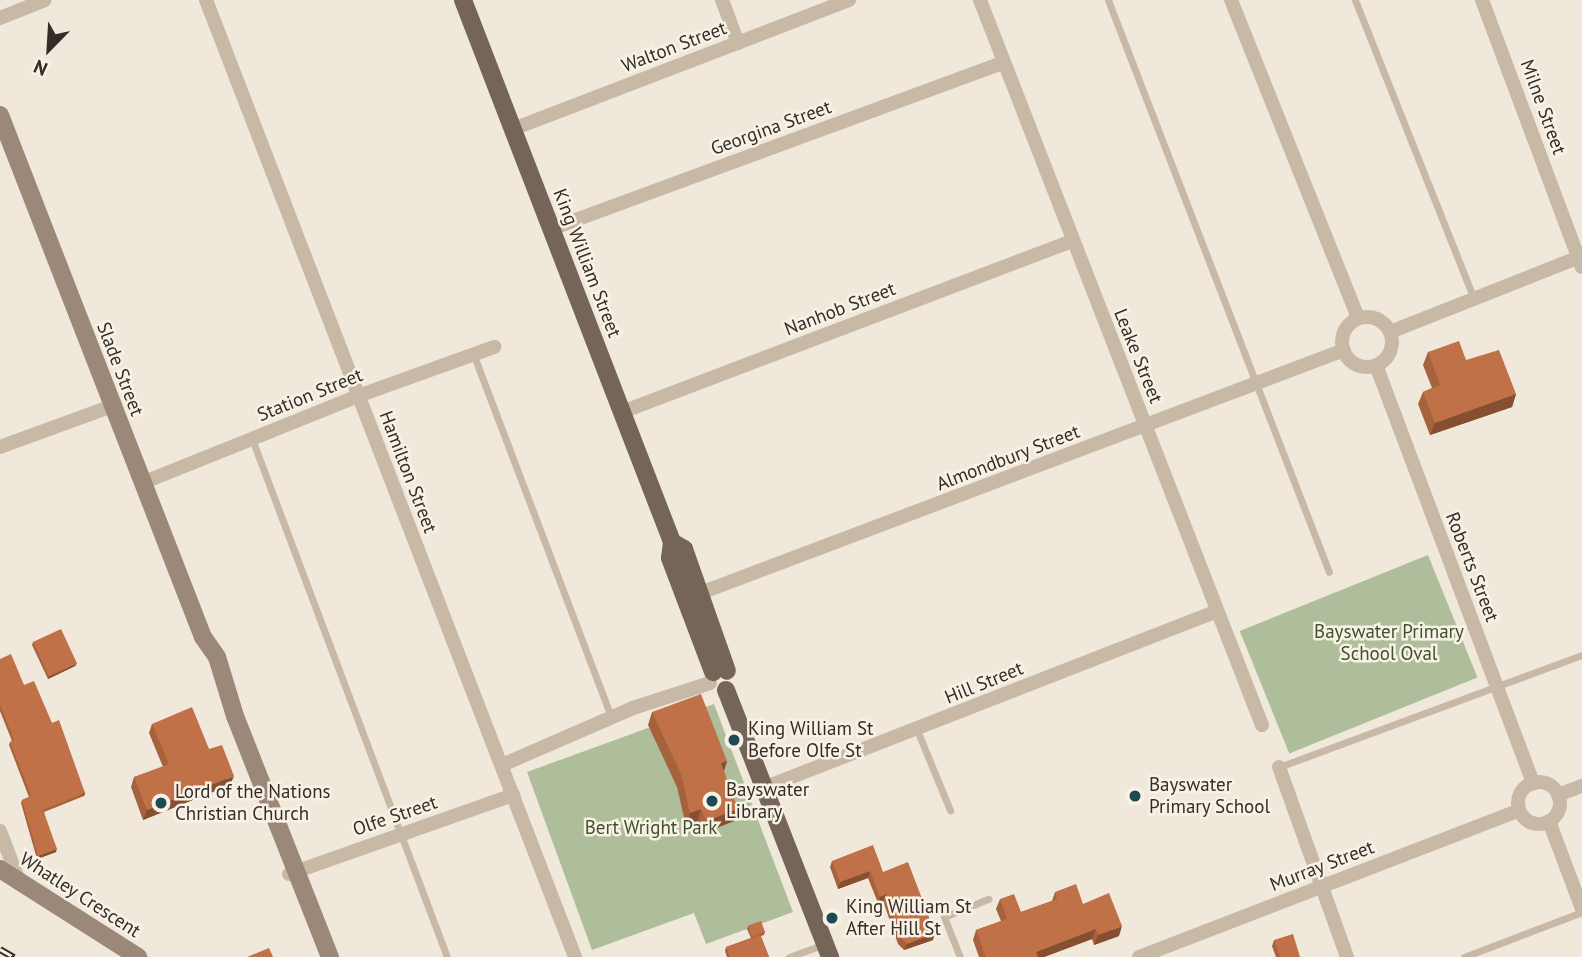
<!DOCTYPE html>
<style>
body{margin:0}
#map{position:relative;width:1582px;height:957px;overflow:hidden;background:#f0e8da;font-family:"PT Sans",sans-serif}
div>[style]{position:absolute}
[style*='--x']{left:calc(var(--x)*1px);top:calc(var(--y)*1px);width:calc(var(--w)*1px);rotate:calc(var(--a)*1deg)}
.green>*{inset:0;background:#afbe9a;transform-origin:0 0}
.lane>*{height:7px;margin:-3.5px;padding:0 3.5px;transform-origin:3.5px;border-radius:3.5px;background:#c7b9a6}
.street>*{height:14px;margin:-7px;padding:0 7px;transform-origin:7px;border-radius:7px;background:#c7b9a6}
.street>.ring{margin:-7px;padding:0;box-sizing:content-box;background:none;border:14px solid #c7b9a6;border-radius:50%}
.secondary>*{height:18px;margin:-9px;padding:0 9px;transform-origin:9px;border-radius:9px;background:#9b8878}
.primary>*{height:18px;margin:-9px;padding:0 9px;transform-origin:9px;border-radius:9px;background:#756558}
.rail>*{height:7px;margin-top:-3.5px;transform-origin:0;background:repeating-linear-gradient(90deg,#f8f2e6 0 13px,#342c27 0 26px);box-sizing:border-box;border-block:2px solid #342c27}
.wall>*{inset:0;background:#a6613d}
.shaded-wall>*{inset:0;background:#874f32;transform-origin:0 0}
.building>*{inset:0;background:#c17147;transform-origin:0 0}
.dots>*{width:19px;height:19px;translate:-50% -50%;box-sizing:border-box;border:4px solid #f8f2e6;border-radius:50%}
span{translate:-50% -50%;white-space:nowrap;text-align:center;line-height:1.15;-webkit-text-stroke:5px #f8f2e6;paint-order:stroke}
.street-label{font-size:19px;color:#342c27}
.park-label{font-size:19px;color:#40512c}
.poi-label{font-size:19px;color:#342c27}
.left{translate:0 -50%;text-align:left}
.north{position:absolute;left:14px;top:14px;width:70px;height:70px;-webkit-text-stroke:5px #f8f2e6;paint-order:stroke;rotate:204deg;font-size:19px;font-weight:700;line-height:28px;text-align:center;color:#342c27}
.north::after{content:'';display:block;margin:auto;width:24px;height:32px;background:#342c27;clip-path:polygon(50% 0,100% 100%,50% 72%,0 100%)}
</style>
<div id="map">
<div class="green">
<div style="left:1428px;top:555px;width:132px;height:203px;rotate:68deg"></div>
<div style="clip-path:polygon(714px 704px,793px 912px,706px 944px,694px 913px,592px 950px,527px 772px)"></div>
</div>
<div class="lane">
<div style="--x:1108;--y:0;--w:613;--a:68.88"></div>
<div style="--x:1355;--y:0;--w:322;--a:68.3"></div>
<div style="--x:474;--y:356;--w:386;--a:69.2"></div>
<div style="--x:252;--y:439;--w:553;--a:69.37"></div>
<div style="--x:917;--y:730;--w:87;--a:67.6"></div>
<div style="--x:1279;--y:767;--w:323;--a:-20.3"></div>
<div style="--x:789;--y:957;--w:37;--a:-20"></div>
<div style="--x:960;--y:957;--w:43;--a:-111.8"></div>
<div style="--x:944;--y:917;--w:48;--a:-22.2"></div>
<div style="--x:1464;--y:957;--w:126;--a:-20.9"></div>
</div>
<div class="street">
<div style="--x:206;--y:0;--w:1026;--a:68.91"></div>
<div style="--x:722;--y:0;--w:46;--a:69.6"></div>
<div style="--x:980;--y:0;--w:778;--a:68.75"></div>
<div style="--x:1231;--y:0;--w:342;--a:68.2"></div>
<div style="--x:1482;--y:0;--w:285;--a:69.5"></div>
<div style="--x:0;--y:18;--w:48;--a:-21.8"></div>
<div style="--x:513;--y:129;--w:360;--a:-21"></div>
<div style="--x:551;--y:229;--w:482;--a:-20.2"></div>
<div class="ring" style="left:1342px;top:317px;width:36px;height:36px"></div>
<div style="--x:1390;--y:332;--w:206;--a:-21.6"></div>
<div style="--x:1376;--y:365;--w:447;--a:69.4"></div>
<div style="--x:622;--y:412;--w:481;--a:-20.8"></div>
<div style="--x:0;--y:447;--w:119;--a:-20.1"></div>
<div style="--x:142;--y:483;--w:233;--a:-21.9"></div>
<div style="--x:358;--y:396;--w:145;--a:-19.8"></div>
<div style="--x:690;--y:597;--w:699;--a:-20.69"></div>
<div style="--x:502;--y:765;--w:143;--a:-23.5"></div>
<div style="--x:633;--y:708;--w:81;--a:-18"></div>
<div style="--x:1279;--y:767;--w:202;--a:70.3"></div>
<div class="ring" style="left:1518px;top:782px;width:28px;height:28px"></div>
<div style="--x:766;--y:787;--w:483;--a:-21.3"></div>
<div style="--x:1558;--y:795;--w:26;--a:-21"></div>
<div style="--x:1549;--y:821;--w:94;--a:69.4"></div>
<div style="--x:0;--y:831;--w:53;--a:69.2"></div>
<div style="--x:289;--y:874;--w:238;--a:-19.4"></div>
<div style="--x:1139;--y:957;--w:407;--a:-21.1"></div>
</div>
<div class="secondary">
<div style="--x:0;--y:115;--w:560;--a:68.75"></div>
<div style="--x:203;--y:637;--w:24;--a:55"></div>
<div style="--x:217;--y:657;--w:62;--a:73"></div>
<div style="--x:235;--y:716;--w:259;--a:68.5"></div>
<div style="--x:0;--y:869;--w:164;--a:32.5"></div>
</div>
<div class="primary">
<div style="--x:463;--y:0;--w:581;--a:68.91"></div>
<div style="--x:672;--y:542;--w:16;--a:97"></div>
<div style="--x:670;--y:558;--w:122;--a:69.3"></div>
<div style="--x:672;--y:542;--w:14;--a:30"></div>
<div style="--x:684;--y:549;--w:129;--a:70.6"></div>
<div style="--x:726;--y:690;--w:287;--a:68.7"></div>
</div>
<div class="rail">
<div style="--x:0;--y:949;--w:16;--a:30"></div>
</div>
<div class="wall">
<div style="clip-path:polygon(1428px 352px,1466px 360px,1516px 394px,1512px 407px,1430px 435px,1418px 404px,1423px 392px,1432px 388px,1423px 365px)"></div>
<div style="clip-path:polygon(33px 642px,77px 663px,75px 666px,48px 679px,32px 645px)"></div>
<div style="clip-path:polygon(0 659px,24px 685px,52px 723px,85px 793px,84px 796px,44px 812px,56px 852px,37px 859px,21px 803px,22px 800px,29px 797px,9px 745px,10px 742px,12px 741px,0 711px)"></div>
<div style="clip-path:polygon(652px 712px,727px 761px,724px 771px,734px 821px,701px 834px,697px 822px,686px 826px,677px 787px,648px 725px)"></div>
<div style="clip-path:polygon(152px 724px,209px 749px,230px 785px,143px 820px,131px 787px,134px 777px,163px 767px,149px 733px)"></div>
<div style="clip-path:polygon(832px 861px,883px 872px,933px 940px,904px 950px,898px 944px,883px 901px,878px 903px,868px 878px,838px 889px,830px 867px)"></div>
<div style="clip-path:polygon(1055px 892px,1083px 904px,1119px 936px,1094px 945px,1092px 939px,1044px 957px,979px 957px,973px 940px,976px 930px,1001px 921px,996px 909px,1000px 899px,1021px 912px,1052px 901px)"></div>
<div style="clip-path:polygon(748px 926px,765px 932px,764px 935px,761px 936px,769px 957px,727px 957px,725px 951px,726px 947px,751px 938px,747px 929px)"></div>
<div style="clip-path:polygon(1274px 940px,1300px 957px,1276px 957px,1272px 946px)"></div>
</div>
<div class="shaded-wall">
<div style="clip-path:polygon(1516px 394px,1512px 407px,1430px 435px,1435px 423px)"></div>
<div style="clip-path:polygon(77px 663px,75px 666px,48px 679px,49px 676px)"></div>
<div style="clip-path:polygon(727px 761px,723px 773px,721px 763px)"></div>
<div style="clip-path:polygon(234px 776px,230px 785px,143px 820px,147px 810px)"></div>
<div style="left:85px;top:793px;width:3px;height:45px;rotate:108deg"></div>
<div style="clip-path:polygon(701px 809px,697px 822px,686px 826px,690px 813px)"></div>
<div style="clip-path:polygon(738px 809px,734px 821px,701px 834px,706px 821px)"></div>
<div style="clip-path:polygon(57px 849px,56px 852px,37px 859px,38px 856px)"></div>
<div style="clip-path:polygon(870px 871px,868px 878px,838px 889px,840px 882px)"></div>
<div style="clip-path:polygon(886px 894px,883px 901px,878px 903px,880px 897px)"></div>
<div style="clip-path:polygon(1122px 926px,1119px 936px,1094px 945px,1098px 935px)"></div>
<div style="clip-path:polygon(1096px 929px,1092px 939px,1044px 957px,1034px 957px,1036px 952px)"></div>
<div style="clip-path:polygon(935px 933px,933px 940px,904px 950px,907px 944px)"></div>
</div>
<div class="building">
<div style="clip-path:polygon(1459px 341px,1466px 360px,1499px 350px,1516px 394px,1435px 423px,1423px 392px,1440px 385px,1428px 352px)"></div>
<div style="left:61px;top:629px;width:38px;height:31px;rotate:65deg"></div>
<div style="clip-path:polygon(11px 654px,24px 685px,34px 681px,52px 723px,59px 720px,85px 793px,43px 810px,57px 849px,38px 856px,22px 800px,31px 796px,10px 742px,14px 740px,0 705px,0 659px)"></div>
<div style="clip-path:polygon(701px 694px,727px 761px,721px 763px,738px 809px,706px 821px,701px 809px,690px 813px,681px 774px,652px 712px)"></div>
<div style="clip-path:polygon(192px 707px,209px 749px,222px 745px,234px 776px,147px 810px,134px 777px,169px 764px,152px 724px)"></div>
<div style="clip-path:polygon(873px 845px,883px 872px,908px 862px,935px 933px,907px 944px,900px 937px,886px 894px,880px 897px,870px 871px,840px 882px,832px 861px)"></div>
<div style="clip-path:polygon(1076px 884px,1083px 904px,1109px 893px,1122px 926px,1098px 935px,1096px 929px,1036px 952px,1038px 957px,986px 957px,976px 930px,1007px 919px,1000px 899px,1014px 894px,1021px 912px,1057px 899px,1055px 892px)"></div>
<div style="left:761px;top:921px;width:12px;height:14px;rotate:70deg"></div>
<div style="clip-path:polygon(1293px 934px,1300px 957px,1280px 957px,1274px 940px)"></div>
<div style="clip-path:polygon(760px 935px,769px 957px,730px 957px,726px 947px)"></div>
<div style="clip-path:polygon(269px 948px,273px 957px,247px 957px)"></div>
</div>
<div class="dots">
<div style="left:734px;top:740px;background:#1e4a53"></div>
<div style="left:1135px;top:796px;background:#1e4a53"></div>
<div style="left:712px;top:801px;background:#1e4a53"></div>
<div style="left:161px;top:803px;background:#1e4a53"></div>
<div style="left:832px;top:918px;background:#1e4a53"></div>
</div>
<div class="street-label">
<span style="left:674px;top:47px;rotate:-21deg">Walton Street</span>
<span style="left:1543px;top:107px;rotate:70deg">Milne Street</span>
<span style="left:771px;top:128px;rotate:-20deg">Georgina Street</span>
<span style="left:587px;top:263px;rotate:69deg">King William Street</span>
<span style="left:840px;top:309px;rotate:-21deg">Nanhob Street</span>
<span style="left:1138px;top:356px;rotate:68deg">Leake Street</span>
<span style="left:120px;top:369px;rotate:69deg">Slade Street</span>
<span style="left:310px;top:395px;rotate:-22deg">Station Street</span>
<span style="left:1008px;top:458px;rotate:-21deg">Almondbury Street</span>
<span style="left:408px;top:472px;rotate:69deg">Hamilton Street</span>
<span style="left:1472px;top:567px;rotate:69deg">Roberts Street</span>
<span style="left:984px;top:683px;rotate:-22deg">Hill Street</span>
<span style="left:395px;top:816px;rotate:-19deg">Olfe Street</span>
<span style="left:1322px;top:866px;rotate:-21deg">Murray Street</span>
<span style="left:80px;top:895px;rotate:33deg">Whatley Crescent</span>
</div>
<div class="park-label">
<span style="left:1389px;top:643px">Bayswater Primary<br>School Oval</span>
<span style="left:651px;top:828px">Bert Wright Park</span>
</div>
<div class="poi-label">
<span class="left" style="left:748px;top:740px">King William St<br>Before Olfe St</span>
<span class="left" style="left:1149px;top:796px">Bayswater<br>Primary School</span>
<span class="left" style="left:726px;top:801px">Bayswater<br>Library</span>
<span class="left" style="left:175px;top:803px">Lord of the Nations<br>Christian Church</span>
<span class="left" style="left:846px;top:918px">King William St<br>After Hill St</span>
</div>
<div class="north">N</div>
</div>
